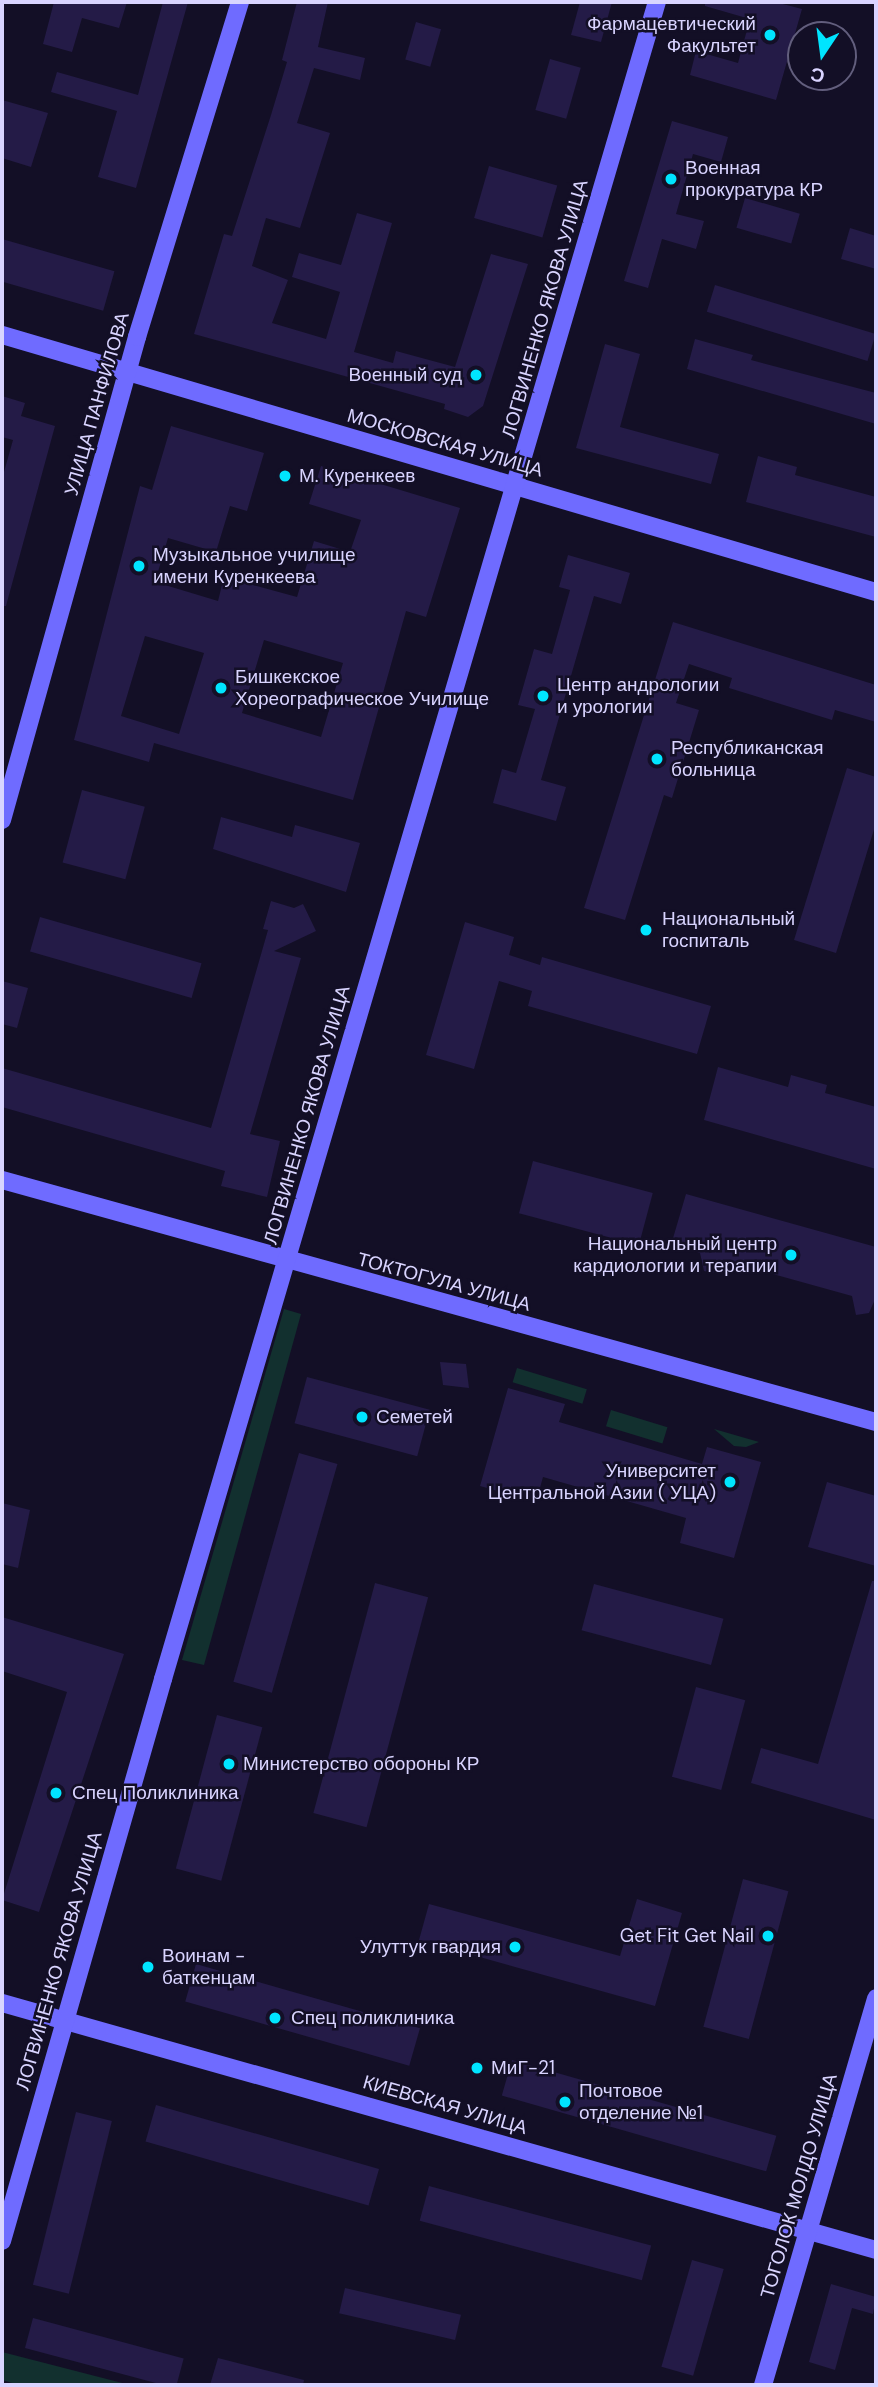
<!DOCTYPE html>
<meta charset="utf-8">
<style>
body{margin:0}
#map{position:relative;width:878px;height:2387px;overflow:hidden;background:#130f26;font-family:"DM Sans",sans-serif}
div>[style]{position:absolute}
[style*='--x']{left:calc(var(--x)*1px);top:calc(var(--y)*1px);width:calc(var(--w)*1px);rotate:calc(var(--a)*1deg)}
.green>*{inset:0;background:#12302f;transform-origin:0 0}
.building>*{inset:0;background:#241b47;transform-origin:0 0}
.secondary>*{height:18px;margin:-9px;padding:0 9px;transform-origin:9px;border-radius:9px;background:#6f6bff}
.dots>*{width:19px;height:19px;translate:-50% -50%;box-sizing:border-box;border:4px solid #130f26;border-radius:50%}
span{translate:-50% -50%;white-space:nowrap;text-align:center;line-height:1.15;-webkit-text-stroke:5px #130f26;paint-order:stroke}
.poi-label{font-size:19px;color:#d9d4ff}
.right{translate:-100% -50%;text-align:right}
.left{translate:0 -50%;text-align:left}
.street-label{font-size:19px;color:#d9d4ff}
.frame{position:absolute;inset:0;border:4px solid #d9d4ff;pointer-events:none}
.north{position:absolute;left:787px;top:21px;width:70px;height:70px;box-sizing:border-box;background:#130f26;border:2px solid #625e7d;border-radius:50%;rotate:193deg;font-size:19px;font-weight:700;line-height:28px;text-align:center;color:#d9d4ff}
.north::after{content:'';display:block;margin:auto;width:24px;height:32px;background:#00e5ff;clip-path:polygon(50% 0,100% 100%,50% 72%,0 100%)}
</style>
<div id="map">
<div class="green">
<div style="clip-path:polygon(284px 1309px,301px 1314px,204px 1665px,182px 1660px)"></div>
<div style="left:517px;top:1368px;width:73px;height:15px;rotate:17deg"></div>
<div style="left:611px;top:1410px;width:59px;height:17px;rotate:17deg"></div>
<div style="clip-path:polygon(714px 1429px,759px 1442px,746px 1447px,734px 1446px)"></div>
<div style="clip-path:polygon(2px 2352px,130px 2385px,19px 2385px,2px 2380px)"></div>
</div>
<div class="building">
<div style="clip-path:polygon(54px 2px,127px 2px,119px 28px,82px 18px,72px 52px,43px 44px)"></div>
<div style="clip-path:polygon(163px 2px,188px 2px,136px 188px,98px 177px,117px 111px,51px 92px,57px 72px,138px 95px)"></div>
<div style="clip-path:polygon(297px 2px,328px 2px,318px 47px,365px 58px,360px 80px,314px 68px,297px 123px,330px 133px,300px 228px,266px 218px,252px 266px,288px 280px,272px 323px,326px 339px,340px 292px,292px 277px,299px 253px,341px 265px,357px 213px,392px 223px,354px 352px,393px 363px,396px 351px,455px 367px,491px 254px,528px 264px,483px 406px,468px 417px,444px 409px,445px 404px,194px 334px,224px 234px,232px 236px,271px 115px,287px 62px,282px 60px)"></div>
<div style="clip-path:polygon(580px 2px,612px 2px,601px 42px,571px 35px)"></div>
<div style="clip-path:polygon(705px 2px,775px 2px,802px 9px,776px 100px,690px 75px,696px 51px,738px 63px,750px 19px,705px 6px)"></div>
<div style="left:416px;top:22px;width:26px;height:39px;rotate:16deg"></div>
<div style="left:550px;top:59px;width:32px;height:53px;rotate:16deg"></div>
<div style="clip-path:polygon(2px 100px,48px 113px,31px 167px,2px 158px)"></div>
<div style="clip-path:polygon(672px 121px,728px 137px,721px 162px,693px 154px,676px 214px,704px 221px,696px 249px,662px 239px,648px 288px,624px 281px)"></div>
<div style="left:489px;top:166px;width:71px;height:54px;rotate:16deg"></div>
<div style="left:745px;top:198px;width:57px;height:31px;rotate:16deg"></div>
<div style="clip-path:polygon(850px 228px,876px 236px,876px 269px,841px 259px)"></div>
<div style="left:2px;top:239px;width:117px;height:41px;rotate:16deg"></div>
<div style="left:715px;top:285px;width:168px;height:28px;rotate:17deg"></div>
<div style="clip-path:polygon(695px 339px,753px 355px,751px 360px,876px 393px,876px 424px,687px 369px)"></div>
<div style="clip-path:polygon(605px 344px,640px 354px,620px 427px,719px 454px,711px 484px,576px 448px)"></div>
<div style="clip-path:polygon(2px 396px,25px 403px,21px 416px,55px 426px,6px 606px,2px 606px,2px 479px,13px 440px,2px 437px)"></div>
<div style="clip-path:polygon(evenodd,171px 426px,264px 453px,247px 511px,230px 506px,216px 552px,168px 538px,155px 582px,218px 601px,224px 577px,297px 597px,314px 541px,350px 552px,361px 520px,309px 504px,321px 466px,460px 508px,426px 617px,406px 611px,353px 800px,154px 743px,149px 762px,74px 740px,140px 486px,152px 490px,171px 426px,145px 636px,204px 653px,179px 734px,121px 716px,145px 636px,171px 426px,264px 640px,343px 663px,321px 737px,242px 713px,264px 640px)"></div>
<div style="clip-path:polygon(758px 456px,797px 467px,795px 475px,876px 497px,876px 537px,746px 502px)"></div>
<div style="clip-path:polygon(568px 555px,630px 573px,621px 604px,594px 596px,541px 780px,566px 787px,556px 821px,493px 803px,502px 769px,516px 773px,535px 709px,518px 705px,534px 649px,552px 654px,570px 590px,559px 587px)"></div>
<div style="clip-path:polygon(673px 622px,876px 685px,876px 722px,835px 710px,832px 720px,729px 688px,732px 678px,689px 664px,676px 703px,699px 710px,672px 798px,664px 795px,625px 920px,584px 908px)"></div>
<div style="clip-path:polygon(847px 768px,876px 777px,876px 823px,836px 953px,794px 940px)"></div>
<div style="left:82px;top:790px;width:65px;height:75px;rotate:15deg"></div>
<div style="clip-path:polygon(221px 817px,292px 837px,295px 825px,360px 843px,346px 892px,213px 849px)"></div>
<div style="clip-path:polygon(271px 901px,294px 908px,303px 904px,316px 931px,274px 951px,301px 958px,250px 1134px,280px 1141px,267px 1197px,221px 1186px,225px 1171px,2px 1107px,2px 1068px,211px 1128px,268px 930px,263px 929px)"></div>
<div style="left:40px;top:917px;width:168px;height:36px;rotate:16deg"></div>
<div style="clip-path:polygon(465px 922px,514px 937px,509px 955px,540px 965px,542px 957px,711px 1006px,697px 1054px,528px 1006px,532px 991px,499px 981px,474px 1069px,426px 1055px)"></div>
<div style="clip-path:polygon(2px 981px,28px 988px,17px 1028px,2px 1024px)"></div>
<div style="clip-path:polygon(718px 1067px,788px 1087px,791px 1075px,827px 1085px,825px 1093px,876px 1107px,876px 1169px,704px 1120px)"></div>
<div style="left:533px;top:1161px;width:124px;height:54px;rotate:15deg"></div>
<div style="clip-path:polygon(686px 1194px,876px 1247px,876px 1297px,869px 1313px,856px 1315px,852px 1296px,722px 1260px,713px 1273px,704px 1271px,700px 1253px,671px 1245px)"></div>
<div style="clip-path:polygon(440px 1362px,466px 1364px,469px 1388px,443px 1385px)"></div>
<div style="left:307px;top:1377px;width:127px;height:48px;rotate:15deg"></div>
<div style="clip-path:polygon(508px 1388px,565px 1404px,559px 1422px,702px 1464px,707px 1447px,761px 1462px,734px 1558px,680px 1543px,686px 1518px,543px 1477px,536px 1502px,480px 1486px)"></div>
<div style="left:299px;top:1453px;width:40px;height:238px;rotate:16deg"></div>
<div style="clip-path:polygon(827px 1482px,876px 1496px,876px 1566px,808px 1547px)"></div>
<div style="clip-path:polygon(2px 1503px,30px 1510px,18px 1568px,2px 1564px)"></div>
<div style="clip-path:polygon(872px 1581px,876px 1581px,876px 1820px,751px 1783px,761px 1748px,818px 1764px)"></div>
<div style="left:375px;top:1583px;width:55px;height:238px;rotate:15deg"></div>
<div style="left:594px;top:1584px;width:134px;height:48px;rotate:15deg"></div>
<div style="clip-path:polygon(2px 1617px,124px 1654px,39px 1912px,2px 1900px,67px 1692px,2px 1671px)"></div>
<div style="left:696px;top:1687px;width:51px;height:93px;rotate:15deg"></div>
<div style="left:217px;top:1715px;width:47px;height:159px;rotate:15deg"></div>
<div style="left:743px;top:1879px;width:47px;height:153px;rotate:15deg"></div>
<div style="clip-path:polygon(637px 1899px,682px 1913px,655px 2006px,419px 1940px,429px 1904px,620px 1956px)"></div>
<div style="left:196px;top:1964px;width:233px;height:39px;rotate:16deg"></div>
<div style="left:512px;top:2060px;width:275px;height:37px;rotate:16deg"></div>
<div style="left:156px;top:2105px;width:232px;height:38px;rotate:16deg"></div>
<div style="left:76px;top:2112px;width:37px;height:178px;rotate:14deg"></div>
<div style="left:429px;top:2186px;width:230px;height:36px;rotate:15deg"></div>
<div style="left:692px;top:2260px;width:33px;height:111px;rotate:16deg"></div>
<div style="clip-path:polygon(831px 2284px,876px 2297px,873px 2314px,852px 2308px,835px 2370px,809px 2362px)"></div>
<div style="left:345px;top:2288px;width:119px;height:26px;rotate:13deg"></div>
<div style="left:33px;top:2318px;width:156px;height:31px;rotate:15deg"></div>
<div style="clip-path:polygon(218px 2358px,304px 2380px,303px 2385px,210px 2385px)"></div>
</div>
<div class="secondary">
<div style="--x:2;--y:335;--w:911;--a:16.39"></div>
<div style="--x:2;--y:820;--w:502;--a:-74.38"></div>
<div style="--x:137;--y:337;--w:350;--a:-72.9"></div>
<div style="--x:2;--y:1180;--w:907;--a:15.48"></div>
<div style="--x:2;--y:2003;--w:908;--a:15.78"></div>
<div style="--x:2;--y:2241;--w:585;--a:-74.01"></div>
<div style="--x:163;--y:1679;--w:1748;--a:-73.59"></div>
<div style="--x:763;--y:2385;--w:403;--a:-73.7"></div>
</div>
<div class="dots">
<div style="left:770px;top:35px;background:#00e5ff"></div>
<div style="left:671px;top:179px;background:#00e5ff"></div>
<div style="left:476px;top:375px;background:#00e5ff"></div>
<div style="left:285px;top:476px;background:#00e5ff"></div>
<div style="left:139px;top:566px;background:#00e5ff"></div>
<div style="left:221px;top:688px;background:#00e5ff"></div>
<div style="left:543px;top:696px;background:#00e5ff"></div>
<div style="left:657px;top:759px;background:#00e5ff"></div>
<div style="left:646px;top:930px;background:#00e5ff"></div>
<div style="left:791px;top:1255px;background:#00e5ff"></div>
<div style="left:362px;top:1417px;background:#00e5ff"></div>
<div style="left:730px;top:1482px;background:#00e5ff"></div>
<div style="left:229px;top:1764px;background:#00e5ff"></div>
<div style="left:56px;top:1793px;background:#00e5ff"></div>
<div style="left:768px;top:1936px;background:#00e5ff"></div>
<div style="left:515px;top:1947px;background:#00e5ff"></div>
<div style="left:148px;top:1967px;background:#00e5ff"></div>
<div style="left:275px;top:2018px;background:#00e5ff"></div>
<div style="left:477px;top:2068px;background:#00e5ff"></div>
<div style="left:565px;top:2102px;background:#00e5ff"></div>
</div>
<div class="poi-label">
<span class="right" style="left:756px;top:35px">Фармацевтический<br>Факультет</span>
<span class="left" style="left:685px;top:179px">Военная<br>прокуратура КР</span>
<span class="right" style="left:462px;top:375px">Военный суд</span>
<span class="left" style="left:299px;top:476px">М. Куренкеев</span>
<span class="left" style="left:153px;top:566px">Музыкальное училище<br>имени Куренкеева</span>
<span class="left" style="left:235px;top:688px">Бишкекское<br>Хореографическое Училище</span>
<span class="left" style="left:557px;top:696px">Центр андрологии<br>и урологии</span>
<span class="left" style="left:671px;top:759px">Республиканская<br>больница</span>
<span class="left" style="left:662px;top:930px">Национальный<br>госпиталь</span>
<span class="right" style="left:777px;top:1255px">Национальный центр<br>кардиологии и терапии</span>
<span class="left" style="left:376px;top:1417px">Семетей</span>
<span class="right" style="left:716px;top:1482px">Университет<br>Центральной Азии ( УЦА)</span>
<span class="left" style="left:243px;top:1764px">Министерство обороны КР</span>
<span class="left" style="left:72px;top:1793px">Спец Поликлиника</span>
<span class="right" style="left:754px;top:1936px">Get Fit Get Nail</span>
<span class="right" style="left:501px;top:1947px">Улуттук гвардия</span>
<span class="left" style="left:162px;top:1967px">Воинам -<br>баткенцам</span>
<span class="left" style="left:291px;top:2018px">Спец поликлиника</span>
<span class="left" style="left:491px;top:2068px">МиГ-21</span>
<span class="left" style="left:579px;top:2102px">Почтовое<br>отделение №1</span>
</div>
<div class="street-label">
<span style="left:545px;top:309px;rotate:-74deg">ЛОГВИНЕНКО ЯКОВА УЛИЦА</span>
<span style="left:97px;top:404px;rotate:-74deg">УЛИЦА ПАНФИЛОВА</span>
<span style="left:445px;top:443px;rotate:16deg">МОСКОВСКАЯ УЛИЦА</span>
<span style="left:307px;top:1115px;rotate:-74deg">ЛОГВИНЕНКО ЯКОВА УЛИЦА</span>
<span style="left:444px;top:1282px;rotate:15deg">ТОКТОГУЛА УЛИЦА</span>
<span style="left:59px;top:1961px;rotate:-74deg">ЛОГВИНЕНКО ЯКОВА УЛИЦА</span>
<span style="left:445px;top:2105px;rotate:16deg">КИЕВСКАЯ УЛИЦА</span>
<span style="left:799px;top:2186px;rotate:-74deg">ТОГОЛОК МОЛДО УЛИЦА</span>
</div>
<div class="frame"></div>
<div class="north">С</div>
</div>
